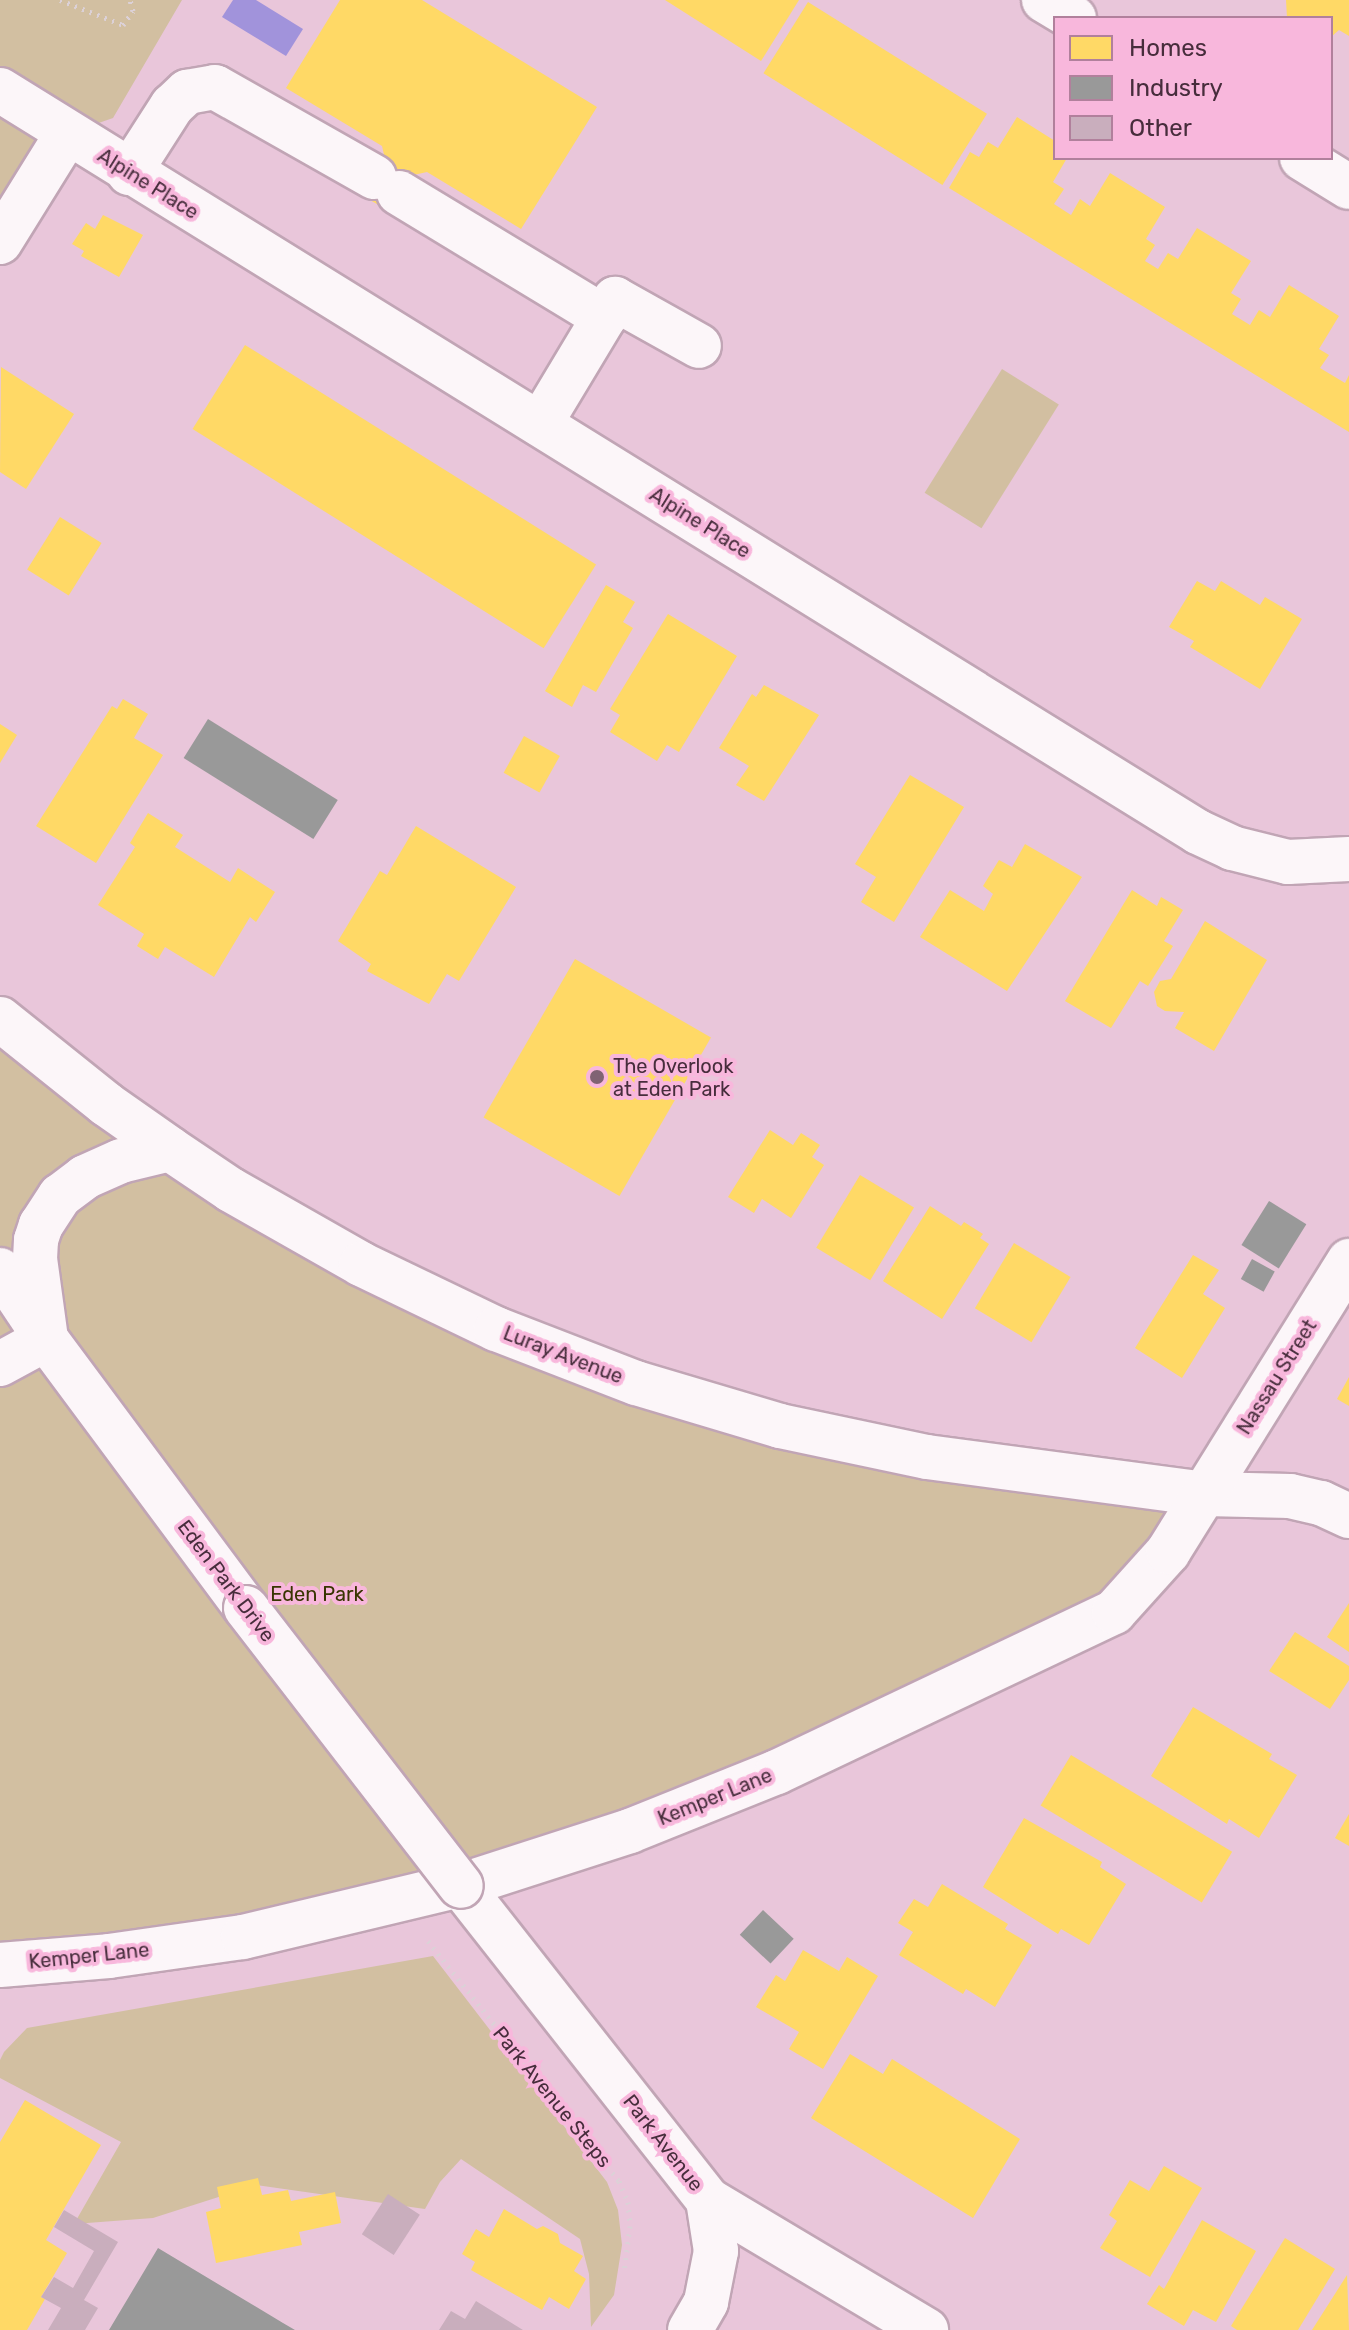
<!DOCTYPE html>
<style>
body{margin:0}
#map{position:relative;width:1349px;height:2330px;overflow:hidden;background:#e9c6da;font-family:Rubik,sans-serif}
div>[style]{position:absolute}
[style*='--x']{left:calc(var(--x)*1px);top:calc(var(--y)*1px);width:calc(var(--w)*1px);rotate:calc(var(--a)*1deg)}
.green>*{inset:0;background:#d2bfa1;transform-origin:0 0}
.water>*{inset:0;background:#a193db}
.homes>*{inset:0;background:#ffd966;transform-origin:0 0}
.industry>*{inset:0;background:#999;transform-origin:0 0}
.building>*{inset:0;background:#c9aebd;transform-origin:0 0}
.path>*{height:5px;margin-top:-2.5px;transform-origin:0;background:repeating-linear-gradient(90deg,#dcd1d7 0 2px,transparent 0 8px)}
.roads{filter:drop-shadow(2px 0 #c1a5b5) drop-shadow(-2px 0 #c1a5b5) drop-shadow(0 2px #c1a5b5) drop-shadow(0 -2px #c1a5b5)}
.minor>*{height:44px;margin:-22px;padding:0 22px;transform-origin:22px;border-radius:22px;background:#fcf6f9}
.bridges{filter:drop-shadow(2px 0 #c1a5b5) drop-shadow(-2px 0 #c1a5b5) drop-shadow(0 2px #c1a5b5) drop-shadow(0 -2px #c1a5b5)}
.minor-bridge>*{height:44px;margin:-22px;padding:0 22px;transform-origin:22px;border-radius:22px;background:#fcf6f9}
.dots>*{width:22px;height:22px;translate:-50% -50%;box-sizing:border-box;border:4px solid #f8b7dc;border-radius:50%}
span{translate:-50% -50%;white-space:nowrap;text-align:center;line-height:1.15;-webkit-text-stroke:8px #f8b7dc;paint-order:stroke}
.street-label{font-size:20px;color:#472d3c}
.poi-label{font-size:20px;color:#472d3c}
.left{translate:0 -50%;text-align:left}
.park-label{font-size:20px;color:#383400}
.legend{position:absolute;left:1053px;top:16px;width:280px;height:144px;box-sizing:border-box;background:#f8b7dc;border:2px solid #b1809c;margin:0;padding:10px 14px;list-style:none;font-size:24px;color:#472d3c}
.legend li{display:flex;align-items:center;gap:16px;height:40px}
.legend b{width:40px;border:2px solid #b1809c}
</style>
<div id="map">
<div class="green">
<div style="clip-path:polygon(0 0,182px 0,113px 118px,67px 134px,0 242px)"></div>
<div style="left:1002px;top:369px;width:67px;height:146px;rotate:32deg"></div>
<div style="clip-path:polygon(0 1019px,231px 1190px,636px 1383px,1206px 1494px,1114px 1612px,472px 1882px,0 1965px)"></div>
<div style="clip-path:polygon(433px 1956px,607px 2182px,618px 2210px,622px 2245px,614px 2295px,591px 2327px,589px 2274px,580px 2239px,461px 2159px,440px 2182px,425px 2209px,256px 2185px,153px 2218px,74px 2224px,121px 2142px,0 2078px,0 2060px,4px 2052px,27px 2028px)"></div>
</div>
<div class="water">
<div style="clip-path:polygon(233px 0,256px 0,303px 29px,286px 56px,222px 17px)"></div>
</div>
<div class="homes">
<div style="clip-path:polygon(340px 0,422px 0,597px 107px,521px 229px,427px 172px,409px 176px,389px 211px,363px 196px,385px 159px,382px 146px,286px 88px)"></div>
<div style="clip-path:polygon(665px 0,799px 0,761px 61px)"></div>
<div style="clip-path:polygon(1286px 0,1349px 0,1349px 36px,1339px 30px,1331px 37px,1331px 18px,1287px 18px)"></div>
<div style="left:808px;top:2px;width:211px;height:84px;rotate:32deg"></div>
<div style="clip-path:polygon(1017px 117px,1055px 141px,1055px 158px,1067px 158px,1053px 182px,1064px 189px,1054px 204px,1071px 215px,1080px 199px,1090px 206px,1110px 173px,1165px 207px,1146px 239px,1155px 245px,1145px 261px,1158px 269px,1168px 253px,1178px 259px,1197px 228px,1251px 261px,1231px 293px,1241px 299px,1232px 314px,1250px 325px,1259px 310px,1270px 317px,1289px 285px,1339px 316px,1319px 349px,1329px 355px,1320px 368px,1345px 383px,1349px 375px,1349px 432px,949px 188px,970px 152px,979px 157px,988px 142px,998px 148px)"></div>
<div style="clip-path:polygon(103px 215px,143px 235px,119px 277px,81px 256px,84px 251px,72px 244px,86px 223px,95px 229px)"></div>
<div style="left:245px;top:345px;width:414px;height:99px;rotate:32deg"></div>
<div style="clip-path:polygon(1px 367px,74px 414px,26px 489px,0 472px)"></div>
<div style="left:60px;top:517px;width:49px;height:62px;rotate:32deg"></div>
<div style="clip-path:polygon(1197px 581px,1215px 591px,1221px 581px,1260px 605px,1265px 597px,1302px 619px,1260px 689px,1190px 647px,1194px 641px,1169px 627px)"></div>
<div style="clip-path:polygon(606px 585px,635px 602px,623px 622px,633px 628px,596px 692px,583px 685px,572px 707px,545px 691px)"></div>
<div style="clip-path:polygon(668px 614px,737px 656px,679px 752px,667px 745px,657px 761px,610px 732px,620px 715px,610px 709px)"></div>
<div style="clip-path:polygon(764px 685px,819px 715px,764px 801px,736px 785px,749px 766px,719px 748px,752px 694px,756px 697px)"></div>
<div style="clip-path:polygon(123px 699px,148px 714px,134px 738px,163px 755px,96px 863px,36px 826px,112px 706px,117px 709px)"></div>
<div style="clip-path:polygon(0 724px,17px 735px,0 763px)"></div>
<div style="left:524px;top:736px;width:41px;height:42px;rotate:29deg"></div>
<div style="clip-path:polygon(910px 775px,964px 807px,894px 922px,861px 902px,876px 877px,855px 864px)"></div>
<div style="clip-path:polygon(148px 813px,183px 835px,175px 847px,230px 882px,238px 868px,275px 892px,256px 922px,250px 917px,214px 977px,165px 947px,158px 959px,137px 946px,144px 934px,98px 905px,135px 847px,130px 843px)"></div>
<div style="clip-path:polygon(416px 826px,516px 887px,459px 981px,447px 974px,429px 1004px,367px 971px,371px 964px,338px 941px,380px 871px,387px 875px)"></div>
<div style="clip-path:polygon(1025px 844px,1082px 877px,1007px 991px,920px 937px,950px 890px,984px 911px,993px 894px,983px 886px,999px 860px,1012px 867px)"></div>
<div style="clip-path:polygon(1132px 890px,1157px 906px,1161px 897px,1183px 910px,1164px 941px,1173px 946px,1148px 986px,1140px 981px,1111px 1028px,1065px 1001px)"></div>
<div style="clip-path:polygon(1205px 921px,1267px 960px,1214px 1051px,1175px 1028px,1184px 1012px,1165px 1011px,1157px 1006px,1154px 992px,1160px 981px,1171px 979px)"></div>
<div style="left:575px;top:959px;width:157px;height:183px;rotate:30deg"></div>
<div style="clip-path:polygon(770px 1130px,793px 1145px,801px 1133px,820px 1145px,812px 1157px,824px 1165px,791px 1218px,762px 1199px,754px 1213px,728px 1197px)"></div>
<div style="left:860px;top:1175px;width:63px;height:85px;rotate:31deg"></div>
<div style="clip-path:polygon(930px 1206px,961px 1226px,964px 1222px,983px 1234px,980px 1238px,989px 1244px,942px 1319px,883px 1281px)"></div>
<div style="left:1014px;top:1243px;width:66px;height:76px;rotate:31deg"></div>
<div style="clip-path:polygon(1193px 1255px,1219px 1270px,1203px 1294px,1225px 1308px,1182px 1378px,1135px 1348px)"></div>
<div style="clip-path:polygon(1349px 1377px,1349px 1406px,1337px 1399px)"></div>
<div style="clip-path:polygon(1349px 1603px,1349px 1652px,1327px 1637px)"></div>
<div style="clip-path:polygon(1295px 1632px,1349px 1666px,1349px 1680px,1330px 1709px,1269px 1671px)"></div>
<div style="clip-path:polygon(1193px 1707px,1272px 1754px,1269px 1759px,1297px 1775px,1259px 1838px,1229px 1819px,1227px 1824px,1151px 1776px)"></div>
<div style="left:1071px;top:1755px;width:188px;height:59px;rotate:31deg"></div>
<div style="clip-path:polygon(1349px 1814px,1349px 1846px,1335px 1838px)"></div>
<div style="clip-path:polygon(1024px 1818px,1102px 1862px,1100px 1867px,1126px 1884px,1089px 1945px,1061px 1929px,1058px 1934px,983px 1887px)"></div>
<div style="clip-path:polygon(942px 1884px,1008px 1924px,1005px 1929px,1032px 1945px,995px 2007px,966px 1989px,963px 1994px,899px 1955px,913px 1932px,898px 1923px,914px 1899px,928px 1907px)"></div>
<div style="clip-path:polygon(803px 1950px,839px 1971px,847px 1957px,878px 1976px,823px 2069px,789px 2049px,799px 2032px,756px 2007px,776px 1975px,785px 1981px)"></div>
<div style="clip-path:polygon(850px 2054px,883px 2074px,892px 2059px,1020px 2139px,973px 2218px,811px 2118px)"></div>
<div style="clip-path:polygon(25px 2100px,101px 2145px,46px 2240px,67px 2253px,41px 2297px,45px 2299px,27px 2330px,0 2330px,0 2142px)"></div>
<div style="clip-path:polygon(1164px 2166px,1202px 2188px,1150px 2277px,1100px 2248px,1117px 2221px,1109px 2215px,1130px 2180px,1149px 2191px)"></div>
<div style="clip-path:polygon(258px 2178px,262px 2195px,288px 2190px,291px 2201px,335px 2192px,341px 2223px,299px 2232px,302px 2245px,216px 2263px,206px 2212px,221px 2208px,217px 2187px)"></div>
<div style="clip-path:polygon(504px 2209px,537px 2229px,543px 2226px,558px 2234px,560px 2243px,583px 2256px,574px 2271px,586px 2279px,569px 2309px,549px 2297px,542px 2310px,471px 2270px,475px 2262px,462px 2254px,476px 2229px,489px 2237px)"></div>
<div style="clip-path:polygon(1202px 2220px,1256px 2251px,1216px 2322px,1193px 2310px,1184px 2326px,1147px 2304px,1159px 2285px,1164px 2289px)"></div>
<div style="clip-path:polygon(1285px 2238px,1335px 2269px,1298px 2330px,1237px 2330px,1231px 2326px)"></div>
<div style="clip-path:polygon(1347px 2275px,1349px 2330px,1312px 2330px)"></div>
</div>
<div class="industry">
<div style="left:208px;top:719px;width:153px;height:46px;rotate:32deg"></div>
<div style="left:1269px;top:1201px;width:44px;height:52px;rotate:32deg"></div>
<div style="left:1252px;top:1259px;width:26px;height:23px;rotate:29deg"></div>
<div style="left:763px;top:1910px;width:42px;height:34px;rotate:43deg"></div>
<div style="clip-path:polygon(158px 2248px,283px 2323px,295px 2330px,109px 2330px)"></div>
</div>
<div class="building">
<div style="left:388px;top:2194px;width:38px;height:48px;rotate:33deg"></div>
<div style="clip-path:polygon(64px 2210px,118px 2242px,84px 2300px,98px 2308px,85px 2330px,48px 2330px,61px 2308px,41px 2297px,54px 2277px,73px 2288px,94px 2251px,54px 2227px)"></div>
<div style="clip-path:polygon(476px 2301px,523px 2330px,439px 2330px,451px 2311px,465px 2319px)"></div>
</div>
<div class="path">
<div style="--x:60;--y:0;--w:68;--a:21.6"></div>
<div style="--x:123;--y:25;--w:17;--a:-54"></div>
<div style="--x:133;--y:11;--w:11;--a:-105"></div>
<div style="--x:428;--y:1941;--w:307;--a:51.5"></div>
<div style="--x:619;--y:2181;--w:23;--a:67"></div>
<div style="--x:628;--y:2202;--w:24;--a:85"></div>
<div style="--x:630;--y:2226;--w:46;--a:97.4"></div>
</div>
<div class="roads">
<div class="minor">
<div style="--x:1044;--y:0;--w:35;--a:31"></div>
<div style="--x:0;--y:90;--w:1409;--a:31.77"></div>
<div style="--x:1198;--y:832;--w:38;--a:25"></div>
<div style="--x:1232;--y:848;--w:58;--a:14"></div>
<div style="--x:1288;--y:862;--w:61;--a:-2.8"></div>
<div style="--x:1302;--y:158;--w:55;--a:31.7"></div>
<div style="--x:129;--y:173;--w:80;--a:-57.3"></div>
<div style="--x:172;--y:106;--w:21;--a:-43"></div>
<div style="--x:187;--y:92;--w:28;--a:-10"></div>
<div style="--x:215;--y:87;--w:183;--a:29.5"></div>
<div style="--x:399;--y:193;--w:240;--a:31.2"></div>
<div style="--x:0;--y:242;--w:127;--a:-58.2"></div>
<div style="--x:540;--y:424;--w:146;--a:-59"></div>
<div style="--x:615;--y:299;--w:96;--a:29.2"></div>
<div style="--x:0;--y:1019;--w:136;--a:38.7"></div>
<div style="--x:106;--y:1104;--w:78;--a:35.1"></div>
<div style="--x:170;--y:1149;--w:73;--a:33.9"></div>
<div style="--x:231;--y:1190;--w:150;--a:29.6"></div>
<div style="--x:361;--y:1264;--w:150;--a:25.7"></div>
<div style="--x:496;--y:1329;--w:150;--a:21.1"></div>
<div style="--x:636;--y:1383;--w:150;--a:16.6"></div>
<div style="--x:780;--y:1426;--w:150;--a:11.9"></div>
<div style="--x:927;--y:1457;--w:281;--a:7.6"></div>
<div style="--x:1206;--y:1494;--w:84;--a:1.4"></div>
<div style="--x:1290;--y:1496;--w:32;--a:13"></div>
<div style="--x:1321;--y:1503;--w:31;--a:25"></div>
<div style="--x:0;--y:1270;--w:83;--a:56.3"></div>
<div style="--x:46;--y:1339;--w:335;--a:53.4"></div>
<div style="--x:0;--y:1364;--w:52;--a:-28.5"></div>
<div style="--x:46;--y:1339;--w:81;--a:-97.8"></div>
<div style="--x:35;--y:1259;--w:19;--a:-87"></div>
<div style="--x:36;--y:1240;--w:16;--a:-72"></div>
<div style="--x:41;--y:1225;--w:35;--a:-57"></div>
<div style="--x:60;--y:1196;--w:31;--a:-37"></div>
<div style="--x:85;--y:1177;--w:39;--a:-24"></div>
<div style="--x:121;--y:1161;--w:50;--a:-13.8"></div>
<div style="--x:461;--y:1886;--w:400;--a:51.8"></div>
<div style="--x:708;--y:2200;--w:254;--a:30.8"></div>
<div style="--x:0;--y:1965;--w:109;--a:-4.7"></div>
<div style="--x:109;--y:1956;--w:135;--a:-8.1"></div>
<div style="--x:243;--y:1937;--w:236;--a:-13.5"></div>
<div style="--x:472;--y:1882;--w:166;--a:-17.9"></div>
<div style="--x:630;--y:1831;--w:158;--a:-21.9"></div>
<div style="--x:777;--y:1772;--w:373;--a:-25.4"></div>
<div style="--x:1114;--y:1612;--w:81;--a:-48"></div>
<div style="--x:1168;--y:1552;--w:343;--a:-58.1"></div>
<div style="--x:690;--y:2330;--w:32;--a:-60"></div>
<div style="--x:706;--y:2302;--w:52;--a:-78.9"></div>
<div style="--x:716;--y:2251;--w:52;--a:-98.9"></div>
</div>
</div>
<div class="bridges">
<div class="minor-bridge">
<div style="--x:246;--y:1608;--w:351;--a:52.3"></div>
</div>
</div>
<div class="dots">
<div style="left:597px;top:1077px;background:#806373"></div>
</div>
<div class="street-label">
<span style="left:148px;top:184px;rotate:32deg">Alpine Place</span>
<span style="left:700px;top:523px;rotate:32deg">Alpine Place</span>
<span style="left:563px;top:1355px;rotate:21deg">Luray Avenue</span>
<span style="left:1277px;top:1377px;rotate:-58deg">Nassau Street</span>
<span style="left:226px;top:1581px;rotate:53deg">Eden Park Drive</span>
<span style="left:715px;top:1797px;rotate:-22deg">Kemper Lane</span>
<span style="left:89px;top:1956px;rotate:-6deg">Kemper Lane</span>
<span style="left:552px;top:2097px;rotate:51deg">Park Avenue Steps</span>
<span style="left:663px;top:2143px;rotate:52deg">Park Avenue</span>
</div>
<div class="poi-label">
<span class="left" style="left:613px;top:1078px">The Overlook<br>at Eden Park</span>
</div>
<div class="park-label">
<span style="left:317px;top:1594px">Eden Park</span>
</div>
<ul class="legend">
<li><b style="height:22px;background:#ffd966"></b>Homes</li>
<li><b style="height:22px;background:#999"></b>Industry</li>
<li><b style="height:22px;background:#c9aebd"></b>Other</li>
</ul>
</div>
